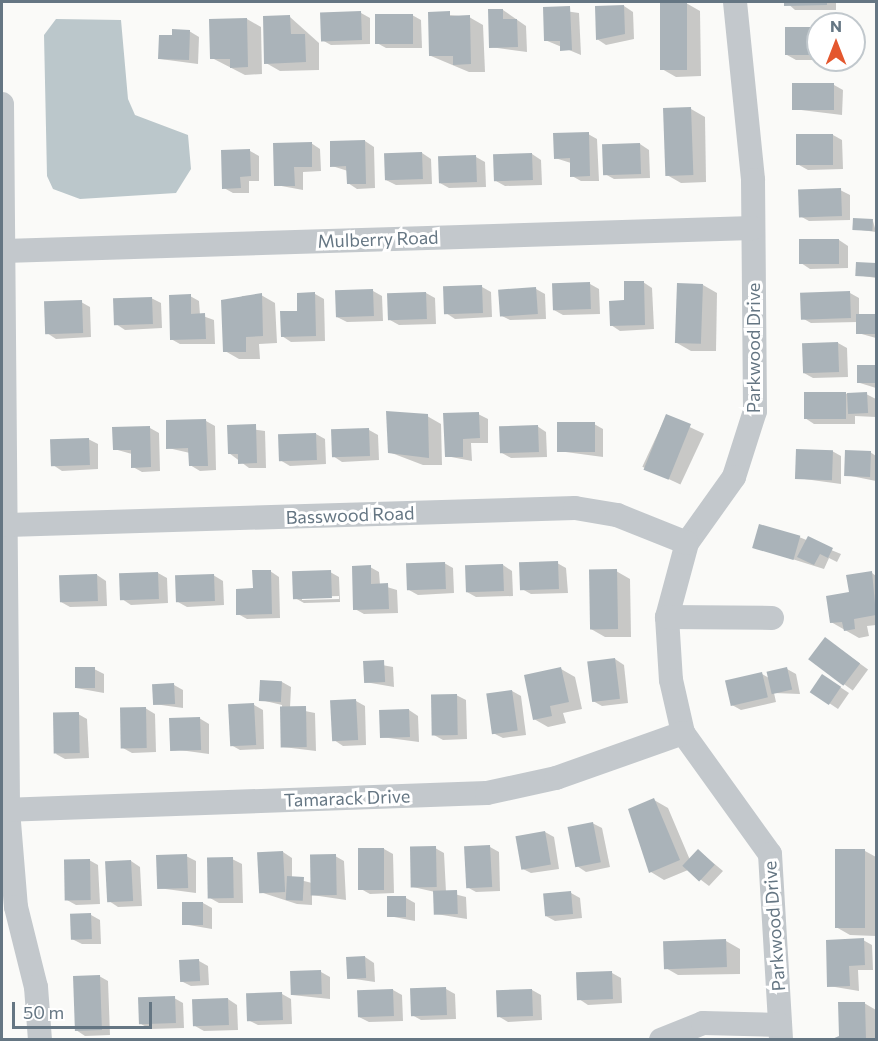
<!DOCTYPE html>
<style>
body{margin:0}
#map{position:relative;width:878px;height:1041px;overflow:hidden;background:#fafaf8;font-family:Commissioner,sans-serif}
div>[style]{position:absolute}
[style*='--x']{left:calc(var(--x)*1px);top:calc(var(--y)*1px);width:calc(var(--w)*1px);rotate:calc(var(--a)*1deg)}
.water>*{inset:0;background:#bbc7cb}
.shadow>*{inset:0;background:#0003;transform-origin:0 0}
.building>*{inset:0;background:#aab3b9;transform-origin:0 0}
.minor>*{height:24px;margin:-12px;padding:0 12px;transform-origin:12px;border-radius:12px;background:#c3c8cc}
span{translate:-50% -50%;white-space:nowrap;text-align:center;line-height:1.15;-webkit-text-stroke:6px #fff;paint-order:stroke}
.street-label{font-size:18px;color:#657683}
.frame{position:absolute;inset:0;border:3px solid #657683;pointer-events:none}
.north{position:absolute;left:806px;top:12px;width:60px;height:60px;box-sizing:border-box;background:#fff;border:2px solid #c1c8cd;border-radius:50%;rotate:0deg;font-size:16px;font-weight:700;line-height:24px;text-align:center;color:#657683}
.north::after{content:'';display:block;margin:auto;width:21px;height:27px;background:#e4572e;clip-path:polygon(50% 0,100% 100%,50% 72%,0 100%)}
.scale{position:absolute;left:12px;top:1002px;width:140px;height:27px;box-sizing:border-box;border:3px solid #657683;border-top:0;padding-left:8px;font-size:18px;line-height:21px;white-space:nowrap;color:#657683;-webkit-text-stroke:4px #fff;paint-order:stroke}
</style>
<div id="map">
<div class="water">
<div style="clip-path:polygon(56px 19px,121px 20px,128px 99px,135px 115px,188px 135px,191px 169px,176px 193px,80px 199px,53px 189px,47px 176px,44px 35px)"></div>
</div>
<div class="shadow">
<div style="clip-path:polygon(786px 2px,836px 2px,836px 10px,795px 10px)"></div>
<div style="clip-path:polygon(686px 3px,700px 11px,701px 76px,676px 77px,662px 69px)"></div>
<div style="clip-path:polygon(624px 6px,633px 12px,634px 39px,606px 45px,597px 39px,596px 7px)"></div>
<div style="clip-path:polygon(544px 8px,579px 13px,581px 55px,545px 40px)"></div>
<div style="clip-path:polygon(503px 10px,526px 26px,527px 52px,490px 47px)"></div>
<div style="clip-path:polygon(361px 13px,370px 18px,370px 44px,331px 45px,322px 40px)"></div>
<div style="clip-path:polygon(430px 13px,469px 17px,483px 25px,485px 72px,469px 72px,431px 56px)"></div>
<div style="clip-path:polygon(412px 15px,421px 20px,422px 48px,386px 48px,377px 43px)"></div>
<div style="clip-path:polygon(290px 17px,319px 43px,319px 70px,280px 71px,266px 63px)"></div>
<div style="clip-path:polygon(247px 19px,261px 27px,262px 74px,245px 75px,212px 58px)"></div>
<div style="clip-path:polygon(818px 29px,818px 60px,823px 60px,796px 60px,787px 55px)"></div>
<div style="clip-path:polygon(189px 31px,199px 37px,198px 64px,160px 59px,174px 37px)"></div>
<div style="clip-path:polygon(834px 85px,843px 90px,842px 115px,793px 109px)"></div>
<div style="clip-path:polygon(691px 109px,705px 117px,706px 182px,681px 183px,667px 175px)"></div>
<div style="clip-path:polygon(588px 134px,597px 139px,599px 181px,581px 181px,572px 176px,571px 163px,555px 158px)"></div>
<div style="clip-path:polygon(833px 135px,842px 140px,843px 169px,808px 170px,799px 165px,798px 136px)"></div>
<div style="clip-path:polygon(365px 141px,374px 147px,375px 188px,357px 189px,348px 183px,348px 171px,332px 166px)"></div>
<div style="clip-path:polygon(311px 143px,320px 149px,321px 171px,303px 172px,303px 190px,276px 185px)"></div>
<div style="clip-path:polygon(640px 144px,649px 150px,650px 178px,614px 179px,605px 174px)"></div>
<div style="clip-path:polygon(250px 151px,259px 156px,259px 181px,249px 181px,249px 193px,233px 193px,224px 188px)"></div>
<div style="clip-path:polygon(422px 153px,431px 159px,432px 184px,396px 185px,386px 180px)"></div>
<div style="clip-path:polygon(532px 154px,541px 160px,542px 185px,505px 186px,496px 181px)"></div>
<div style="clip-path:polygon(476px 157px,485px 162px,486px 187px,449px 188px,440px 183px)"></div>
<div style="clip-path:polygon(840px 190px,850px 195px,850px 220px,809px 221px,800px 216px)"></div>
<div style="clip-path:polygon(873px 221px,876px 232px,854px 229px)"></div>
<div style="clip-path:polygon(839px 240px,848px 246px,848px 268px,810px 269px,801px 263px)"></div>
<div style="clip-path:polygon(876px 264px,876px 278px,857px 275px)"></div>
<div style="clip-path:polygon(643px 282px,652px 288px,654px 329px,620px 331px,611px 325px)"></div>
<div style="clip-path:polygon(590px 284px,599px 289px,600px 314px,563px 315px,554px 310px)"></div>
<div style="clip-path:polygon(703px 285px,717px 293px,716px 351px,691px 351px,677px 343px)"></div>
<div style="clip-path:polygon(482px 287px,491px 292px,492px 317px,455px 319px,446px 313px)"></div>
<div style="clip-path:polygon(536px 289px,545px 294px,546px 319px,510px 320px,500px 315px)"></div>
<div style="clip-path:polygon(373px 291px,382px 296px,383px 321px,347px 322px,337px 317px)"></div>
<div style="clip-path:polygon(426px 293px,435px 298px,436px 324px,399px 325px,390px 320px)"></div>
<div style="clip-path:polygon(850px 293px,859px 298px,859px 316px,876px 315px,876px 338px,858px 333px,858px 322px,811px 323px,802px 318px)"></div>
<div style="clip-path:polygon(315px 294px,324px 299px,325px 341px,291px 342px,282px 336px)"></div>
<div style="clip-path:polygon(261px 295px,275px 303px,277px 343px,259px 344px,260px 359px,239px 359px,225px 351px,242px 296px)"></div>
<div style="clip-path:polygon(190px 296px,199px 301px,200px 315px,214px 320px,215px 344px,180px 344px,171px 339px)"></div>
<div style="clip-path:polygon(151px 298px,161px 303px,162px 328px,125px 330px,116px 324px)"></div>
<div style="clip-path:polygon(81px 302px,90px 307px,91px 337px,56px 339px,47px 333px)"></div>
<div style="clip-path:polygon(838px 343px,847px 348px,848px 377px,813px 378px,804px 373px)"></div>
<div style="clip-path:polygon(876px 366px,876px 388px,860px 383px,859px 367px)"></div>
<div style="clip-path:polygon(805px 393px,866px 394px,876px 399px,876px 417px,855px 416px,855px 424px,814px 424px,805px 418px)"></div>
<div style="clip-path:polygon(478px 414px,488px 419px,488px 443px,471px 443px,472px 461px,446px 456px)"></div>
<div style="clip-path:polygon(427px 416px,441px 424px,442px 465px,423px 465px,389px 452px)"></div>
<div style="left:666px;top:416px;width:42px;height:56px;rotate:25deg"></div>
<div style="clip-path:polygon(206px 421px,215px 426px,216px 470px,200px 471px,190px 465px,190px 453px,168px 448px)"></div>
<div style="clip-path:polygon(594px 424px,603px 429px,603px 457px,558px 451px)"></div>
<div style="clip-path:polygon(229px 426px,265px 431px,266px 468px,249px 468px,229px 453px)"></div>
<div style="clip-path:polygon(537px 426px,546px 432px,547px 457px,511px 458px,502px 453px)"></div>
<div style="clip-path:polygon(150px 428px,159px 433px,160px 471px,142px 472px,133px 467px,132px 454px,114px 449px)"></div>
<div style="clip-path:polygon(369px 430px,378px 435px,379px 460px,342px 462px,333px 456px)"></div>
<div style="clip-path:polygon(316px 434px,325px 439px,326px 464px,290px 466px,280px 460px)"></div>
<div style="clip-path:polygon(88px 439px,98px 444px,98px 469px,62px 471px,53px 465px)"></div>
<div style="clip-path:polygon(832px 451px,841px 456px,841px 484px,797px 478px)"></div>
<div style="clip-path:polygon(870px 452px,876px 456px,876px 481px,846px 475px)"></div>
<div style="clip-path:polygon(799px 537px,841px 554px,837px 562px,829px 558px,824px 569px,754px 547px)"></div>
<div style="clip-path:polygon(444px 563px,453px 568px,454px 593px,418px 595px,409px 590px)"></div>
<div style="clip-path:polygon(557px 563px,566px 568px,568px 593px,531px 594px,522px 589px)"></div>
<div style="clip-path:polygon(503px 565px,512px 571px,513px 596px,476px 597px,467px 592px)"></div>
<div style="clip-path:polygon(370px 567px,379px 572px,380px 585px,397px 590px,398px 613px,364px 614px,355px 609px)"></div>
<div style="clip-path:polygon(270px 571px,279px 577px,280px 618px,247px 619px,238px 614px)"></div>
<div style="clip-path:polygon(616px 571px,630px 579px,631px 637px,605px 637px,591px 629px)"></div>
<div style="clip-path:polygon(evenodd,330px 572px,339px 577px,340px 602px,304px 603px,295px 598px,330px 572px,339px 596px,339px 599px,302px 600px,302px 597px,339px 596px)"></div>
<div style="clip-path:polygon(158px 573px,167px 578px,168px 603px,131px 605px,122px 599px)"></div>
<div style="clip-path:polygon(872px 573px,876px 576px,876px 625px,867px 626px,869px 636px,859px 638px,831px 622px)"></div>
<div style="clip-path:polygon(97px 575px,106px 581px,107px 606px,70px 607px,61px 602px)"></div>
<div style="clip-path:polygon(213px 575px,223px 581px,224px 605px,187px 607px,178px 602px)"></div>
<div style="left:826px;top:639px;width:52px;height:26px;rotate:36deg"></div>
<div style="clip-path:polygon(615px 659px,624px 665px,628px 703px,602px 706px,593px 701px)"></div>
<div style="clip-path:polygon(365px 662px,393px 667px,394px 687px,365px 682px)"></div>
<div style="clip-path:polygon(94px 669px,104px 674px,104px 693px,76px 688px)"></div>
<div style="clip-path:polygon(561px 669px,575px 677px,582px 709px,563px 713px,566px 723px,548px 727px,534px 719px)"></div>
<div style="clip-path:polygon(787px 669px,796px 674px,800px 694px,774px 693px,776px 702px,741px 710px,732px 705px,762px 674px,769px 678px)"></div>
<div style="clip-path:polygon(831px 681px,849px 693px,838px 709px,829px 703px)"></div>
<div style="clip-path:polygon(282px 682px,291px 687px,290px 708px,315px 713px,316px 751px,283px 747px,282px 705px,261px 700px)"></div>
<div style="clip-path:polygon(174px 685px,183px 690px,183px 708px,154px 704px)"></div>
<div style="clip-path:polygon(512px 691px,521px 696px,526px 735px,503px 738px,493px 733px)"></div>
<div style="clip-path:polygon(456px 695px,466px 700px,467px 739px,443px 740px,434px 735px)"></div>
<div style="clip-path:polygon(356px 701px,365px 706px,366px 745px,343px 746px,334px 740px)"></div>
<div style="clip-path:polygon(254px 705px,263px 710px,264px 749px,240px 750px,231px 745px)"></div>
<div style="clip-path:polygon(145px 708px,155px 714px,156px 752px,132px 753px,123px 748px)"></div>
<div style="clip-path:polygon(409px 710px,418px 716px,419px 742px,381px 737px)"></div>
<div style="clip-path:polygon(78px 714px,87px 719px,89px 758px,65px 759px,56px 754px)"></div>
<div style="clip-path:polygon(199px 718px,209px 724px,209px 754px,172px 749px)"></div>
<div style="clip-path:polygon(654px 800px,668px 808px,690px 860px,699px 851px,723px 871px,709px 886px,688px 870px,664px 880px,651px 872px)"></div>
<div style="clip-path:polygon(592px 823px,602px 828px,610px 867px,586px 872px,577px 866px)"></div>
<div style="clip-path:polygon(545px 832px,554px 837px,559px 869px,531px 873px,521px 868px)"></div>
<div style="clip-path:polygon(490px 847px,499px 852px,500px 891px,476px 892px,467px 887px)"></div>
<div style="clip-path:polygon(435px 848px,444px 853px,446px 892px,466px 897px,467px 919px,436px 914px,435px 892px,413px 887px)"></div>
<div style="clip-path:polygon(384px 849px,393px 854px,394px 893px,370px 894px,361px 889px)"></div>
<div style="clip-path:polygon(865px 851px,876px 857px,876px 936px,850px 935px,836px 927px)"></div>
<div style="clip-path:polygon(283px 852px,292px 858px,292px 878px,312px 883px,335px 856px,344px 861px,346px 900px,312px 895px,312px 905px,297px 904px,260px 892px)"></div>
<div style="clip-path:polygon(186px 856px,196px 861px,196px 893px,158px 888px)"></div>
<div style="clip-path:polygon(232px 859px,242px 864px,243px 903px,219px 903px,210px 898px)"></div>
<div style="clip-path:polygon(89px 860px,98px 865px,100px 904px,76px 905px,67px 900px)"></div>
<div style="clip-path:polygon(131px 861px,140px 867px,142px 906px,118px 907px,109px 901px,107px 862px)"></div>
<div style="clip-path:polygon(571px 893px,580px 898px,582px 918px,555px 921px,546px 916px)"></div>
<div style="clip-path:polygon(406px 898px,415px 903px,415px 921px,389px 916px)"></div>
<div style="clip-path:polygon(203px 903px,212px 908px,212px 929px,183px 924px)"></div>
<div style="clip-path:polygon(91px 915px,100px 920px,101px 944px,82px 944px,72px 939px)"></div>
<div style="clip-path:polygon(863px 940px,872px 945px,873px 970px,858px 970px,859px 991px,829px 986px)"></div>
<div style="clip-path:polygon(726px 941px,740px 949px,740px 974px,678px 975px,664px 967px)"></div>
<div style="clip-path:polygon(365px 957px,374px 963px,375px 982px,348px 978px)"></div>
<div style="clip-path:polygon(199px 961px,208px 966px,209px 985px,191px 986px,181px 981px)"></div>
<div style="clip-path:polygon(321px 972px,330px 977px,330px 999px,292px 995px)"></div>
<div style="clip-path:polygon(612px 973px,621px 978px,622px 1003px,588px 1005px,579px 999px)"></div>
<div style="clip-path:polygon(99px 976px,108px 981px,110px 1035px,85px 1036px,76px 1030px)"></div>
<div style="clip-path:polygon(446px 989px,455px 994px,456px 1019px,421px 1020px,412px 1015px)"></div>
<div style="clip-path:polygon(393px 990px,402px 995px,403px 1021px,369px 1022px,359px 1017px)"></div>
<div style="clip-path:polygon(532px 990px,541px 995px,542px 1020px,508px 1022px,498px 1016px)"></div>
<div style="clip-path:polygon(282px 994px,291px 999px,292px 1024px,258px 1025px,248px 1020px)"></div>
<div style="clip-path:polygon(174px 998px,183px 1003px,184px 1028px,150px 1029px,141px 1024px)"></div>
<div style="clip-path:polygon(228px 999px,237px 1005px,238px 1030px,204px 1031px,195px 1026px)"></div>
<div style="clip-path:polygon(864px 1003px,876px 1010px,876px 1040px,832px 1040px,840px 1038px)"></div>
</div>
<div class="building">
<div style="left:660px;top:2px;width:27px;height:68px"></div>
<div style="clip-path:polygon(784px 2px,827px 2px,827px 5px,784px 6px)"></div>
<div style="clip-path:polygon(624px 5px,625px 34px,596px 40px,595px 6px)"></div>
<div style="clip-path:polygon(570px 6px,572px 50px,560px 51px,560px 41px,544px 41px,543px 7px)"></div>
<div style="clip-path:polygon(488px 9px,503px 9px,503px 19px,517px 19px,518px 47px,489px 48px)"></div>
<div style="left:361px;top:11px;width:29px;height:41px;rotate:88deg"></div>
<div style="clip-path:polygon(450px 11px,450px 16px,470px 15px,471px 64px,453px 65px,453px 56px,429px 56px,428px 12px)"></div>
<div style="left:375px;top:14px;width:38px;height:30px"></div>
<div style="clip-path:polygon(290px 15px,291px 34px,305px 34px,306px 62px,264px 64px,263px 16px)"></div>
<div style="clip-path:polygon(247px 18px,248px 67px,230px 68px,230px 59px,210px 59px,209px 19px)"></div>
<div style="left:818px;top:27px;width:28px;height:33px;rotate:90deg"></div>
<div style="clip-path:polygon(172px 29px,190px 30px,189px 60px,158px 59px,159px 35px,172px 35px)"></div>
<div style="left:792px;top:83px;width:42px;height:27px"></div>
<div style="left:691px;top:107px;width:68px;height:28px;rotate:88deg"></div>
<div style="clip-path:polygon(589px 132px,590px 176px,570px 177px,570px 158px,554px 159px,553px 133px)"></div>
<div style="left:796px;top:134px;width:37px;height:31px"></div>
<div style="clip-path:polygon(365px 140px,366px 184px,347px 184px,346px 166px,330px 167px,330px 141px)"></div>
<div style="clip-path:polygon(312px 142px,312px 167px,294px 167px,295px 186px,274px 186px,273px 143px)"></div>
<div style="left:640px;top:143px;width:31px;height:38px;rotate:88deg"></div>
<div style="clip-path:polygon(250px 149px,251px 176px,240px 177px,241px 188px,222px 189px,221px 150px)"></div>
<div style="left:422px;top:152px;width:27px;height:38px;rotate:88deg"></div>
<div style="left:532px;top:153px;width:27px;height:39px;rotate:88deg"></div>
<div style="left:476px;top:155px;width:27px;height:38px;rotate:88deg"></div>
<div style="left:841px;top:188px;width:28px;height:43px;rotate:88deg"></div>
<div style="left:853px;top:218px;width:20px;height:12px;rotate:3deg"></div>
<div style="left:799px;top:239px;width:40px;height:25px"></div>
<div style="left:856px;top:262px;width:20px;height:14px;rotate:3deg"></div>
<div style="clip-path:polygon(624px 281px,644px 281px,645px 325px,610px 326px,609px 301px,624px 300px)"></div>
<div style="left:590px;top:282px;width:27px;height:38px;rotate:88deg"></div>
<div style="left:677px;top:283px;width:26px;height:60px;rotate:2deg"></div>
<div style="left:482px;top:285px;width:28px;height:39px;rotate:88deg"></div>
<div style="left:536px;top:287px;width:27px;height:38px;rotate:86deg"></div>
<div style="left:373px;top:289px;width:27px;height:38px;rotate:88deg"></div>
<div style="left:850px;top:291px;width:27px;height:50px;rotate:88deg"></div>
<div style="clip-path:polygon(315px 292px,316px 336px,281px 337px,280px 311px,297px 311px,297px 293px)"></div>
<div style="left:426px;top:292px;width:27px;height:39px;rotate:88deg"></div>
<div style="clip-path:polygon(262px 293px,263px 336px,246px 337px,246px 352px,223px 352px,221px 300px)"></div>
<div style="clip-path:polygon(191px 294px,191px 314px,205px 313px,206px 339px,170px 340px,169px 295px)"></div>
<div style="left:152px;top:297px;width:27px;height:39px;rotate:88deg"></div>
<div style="left:82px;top:300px;width:33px;height:38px;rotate:88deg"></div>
<div style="left:856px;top:314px;width:20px;height:20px"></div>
<div style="left:838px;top:342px;width:30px;height:36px;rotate:88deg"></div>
<div style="left:876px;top:365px;width:18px;height:19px;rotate:90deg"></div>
<div style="left:804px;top:392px;width:42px;height:27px"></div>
<div style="left:867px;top:392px;width:21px;height:20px;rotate:87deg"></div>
<div style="clip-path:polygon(386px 411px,428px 414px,429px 458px,388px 453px)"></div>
<div style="clip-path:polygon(479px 412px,480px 438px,463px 439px,463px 457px,445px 457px,443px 413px)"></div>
<div style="left:666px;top:414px;width:27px;height:60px;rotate:22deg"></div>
<div style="clip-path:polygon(206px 419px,208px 466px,189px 466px,188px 448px,166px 449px,166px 420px)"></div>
<div style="left:557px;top:422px;width:38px;height:30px"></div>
<div style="clip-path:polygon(256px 424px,257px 463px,238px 464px,238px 454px,228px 454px,227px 425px)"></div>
<div style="left:538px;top:425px;width:27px;height:39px;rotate:88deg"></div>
<div style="clip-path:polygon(150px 426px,151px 467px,131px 468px,131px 450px,113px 450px,112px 427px)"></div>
<div style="left:369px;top:428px;width:28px;height:38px;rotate:88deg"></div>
<div style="left:316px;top:433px;width:27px;height:38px;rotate:88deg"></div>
<div style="left:89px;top:438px;width:27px;height:39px;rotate:88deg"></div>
<div style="left:796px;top:449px;width:37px;height:30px;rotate:2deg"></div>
<div style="left:845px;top:450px;width:26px;height:26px;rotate:2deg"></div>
<div style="left:759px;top:524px;width:43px;height:25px;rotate:16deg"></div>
<div style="clip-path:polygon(808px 536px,833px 548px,828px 558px,820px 554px,814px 565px,797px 557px)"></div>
<div style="left:558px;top:561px;width:28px;height:39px;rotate:88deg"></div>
<div style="left:445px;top:562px;width:27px;height:39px;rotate:88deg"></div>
<div style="left:503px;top:564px;width:27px;height:38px;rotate:88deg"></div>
<div style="clip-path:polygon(371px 565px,371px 584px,388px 583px,389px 609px,353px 610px,352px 566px)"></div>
<div style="left:617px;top:569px;width:60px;height:28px;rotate:89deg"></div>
<div style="clip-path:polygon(252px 570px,271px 570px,272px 614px,236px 615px,236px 589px,253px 588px)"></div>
<div style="left:331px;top:570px;width:28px;height:39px;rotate:88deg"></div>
<div style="clip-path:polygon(872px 571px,876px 615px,854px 619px,855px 629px,844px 631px,842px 622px,830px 623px,826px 596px,849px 592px,846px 575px)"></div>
<div style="left:158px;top:572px;width:27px;height:39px;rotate:88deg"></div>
<div style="left:97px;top:574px;width:27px;height:38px;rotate:88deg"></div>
<div style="left:214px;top:574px;width:27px;height:39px;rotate:88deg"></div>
<div style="left:825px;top:637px;width:44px;height:28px;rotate:37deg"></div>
<div style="left:615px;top:658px;width:41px;height:28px;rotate:83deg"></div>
<div style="left:384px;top:660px;width:22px;height:21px;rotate:87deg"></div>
<div style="left:95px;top:667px;width:21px;height:20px;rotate:90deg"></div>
<div style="clip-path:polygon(561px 667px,569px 702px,550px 706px,552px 716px,533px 720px,524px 675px)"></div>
<div style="left:787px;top:667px;width:23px;height:21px;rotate:77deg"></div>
<div style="left:762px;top:672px;width:26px;height:38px;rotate:77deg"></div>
<div style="left:822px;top:674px;width:23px;height:22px;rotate:34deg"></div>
<div style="left:260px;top:680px;width:22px;height:21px;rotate:3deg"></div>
<div style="left:174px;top:683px;width:21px;height:22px;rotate:87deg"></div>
<div style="left:512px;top:690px;width:41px;height:26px;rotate:82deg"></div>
<div style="left:457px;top:694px;width:41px;height:26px;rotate:89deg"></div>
<div style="left:356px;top:699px;width:41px;height:26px;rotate:87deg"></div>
<div style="left:254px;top:703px;width:42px;height:26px;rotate:87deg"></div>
<div style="left:306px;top:706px;width:41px;height:26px;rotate:89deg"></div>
<div style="left:146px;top:707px;width:41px;height:26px;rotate:89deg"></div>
<div style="left:409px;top:709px;width:28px;height:30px;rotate:88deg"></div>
<div style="left:79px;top:712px;width:41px;height:26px;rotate:89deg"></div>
<div style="left:200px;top:717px;width:33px;height:31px;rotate:88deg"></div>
<div style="clip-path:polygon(654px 798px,680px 860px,649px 873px,628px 809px)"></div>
<div style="left:593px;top:822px;width:41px;height:26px;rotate:79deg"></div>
<div style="left:545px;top:831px;width:34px;height:30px;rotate:80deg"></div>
<div style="left:490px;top:845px;width:42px;height:26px;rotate:87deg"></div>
<div style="left:436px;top:846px;width:41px;height:26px;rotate:89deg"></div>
<div style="left:358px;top:848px;width:26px;height:42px"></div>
<div style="left:698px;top:849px;width:23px;height:23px;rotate:43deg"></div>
<div style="left:835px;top:849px;width:30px;height:79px"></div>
<div style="left:283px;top:851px;width:41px;height:26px;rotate:87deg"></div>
<div style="left:187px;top:854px;width:34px;height:31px;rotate:88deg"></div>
<div style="left:336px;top:854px;width:41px;height:26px;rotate:89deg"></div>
<div style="left:233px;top:857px;width:41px;height:26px;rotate:89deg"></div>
<div style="left:90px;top:859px;width:41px;height:26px;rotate:89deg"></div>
<div style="left:131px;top:860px;width:41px;height:26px;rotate:87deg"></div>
<div style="left:287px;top:876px;width:17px;height:24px;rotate:3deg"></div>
<div style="left:457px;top:890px;width:24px;height:24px;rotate:88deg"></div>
<div style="left:571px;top:891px;width:23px;height:28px;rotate:85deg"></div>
<div style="left:387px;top:896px;width:19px;height:21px"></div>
<div style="left:182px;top:902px;width:21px;height:23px"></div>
<div style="left:91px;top:913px;width:26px;height:21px;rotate:88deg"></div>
<div style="clip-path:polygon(864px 938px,865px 965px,849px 966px,850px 986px,827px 987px,826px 940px)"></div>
<div style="left:726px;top:939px;width:28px;height:63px;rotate:88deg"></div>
<div style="left:365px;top:956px;width:22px;height:19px;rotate:87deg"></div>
<div style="left:199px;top:959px;width:22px;height:20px;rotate:87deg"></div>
<div style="left:321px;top:970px;width:24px;height:31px;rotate:88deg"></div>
<div style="left:612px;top:971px;width:28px;height:36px;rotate:88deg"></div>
<div style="left:100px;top:975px;width:55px;height:27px;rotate:88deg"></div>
<div style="left:446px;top:987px;width:28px;height:36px;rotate:88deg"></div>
<div style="left:393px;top:989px;width:27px;height:36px;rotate:88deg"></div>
<div style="left:532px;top:989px;width:27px;height:36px;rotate:88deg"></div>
<div style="left:282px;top:992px;width:28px;height:36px;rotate:88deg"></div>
<div style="left:175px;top:996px;width:27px;height:37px;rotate:88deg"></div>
<div style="left:228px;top:998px;width:27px;height:36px;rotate:88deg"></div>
<div style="clip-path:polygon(838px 1002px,865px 1002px,866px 1040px,830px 1040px,839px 1036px)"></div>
</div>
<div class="minor">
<div style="--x:735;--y:2;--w:179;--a:84.2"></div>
<div style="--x:753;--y:180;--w:231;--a:89.5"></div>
<div style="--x:755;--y:411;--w:69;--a:107.7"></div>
<div style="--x:734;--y:477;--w:81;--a:125.5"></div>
<div style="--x:687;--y:543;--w:77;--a:105.1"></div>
<div style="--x:667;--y:617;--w:63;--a:86.4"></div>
<div style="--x:671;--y:680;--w:54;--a:77.2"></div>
<div style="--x:683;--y:733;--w:149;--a:54.3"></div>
<div style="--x:770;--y:854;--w:186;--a:86.6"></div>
<div style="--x:2;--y:104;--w:706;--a:89.51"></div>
<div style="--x:8;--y:810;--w:97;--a:85.3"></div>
<div style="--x:16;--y:907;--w:82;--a:76"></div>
<div style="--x:36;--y:987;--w:53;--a:85.7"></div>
<div style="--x:4;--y:251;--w:749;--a:-1.76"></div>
<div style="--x:7;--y:525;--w:568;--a:-1.71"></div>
<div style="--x:575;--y:508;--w:43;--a:9.5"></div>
<div style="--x:617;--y:515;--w:75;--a:21.8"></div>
<div style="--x:667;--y:617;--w:105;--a:0.5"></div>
<div style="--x:2;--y:810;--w:485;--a:-2"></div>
<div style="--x:487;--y:793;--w:71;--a:-12.3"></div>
<div style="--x:556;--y:778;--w:135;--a:-19.5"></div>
<div style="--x:661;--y:1040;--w:45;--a:-22"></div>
<div style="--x:703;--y:1023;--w:77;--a:1.5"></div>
</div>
<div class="street-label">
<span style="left:378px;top:239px;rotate:-2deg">Mulberry Road</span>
<span style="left:753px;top:348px;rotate:-90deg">Parkwood Drive</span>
<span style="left:350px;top:515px;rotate:-2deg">Basswood Road</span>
<span style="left:347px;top:798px;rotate:-2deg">Tamarack Drive</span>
<span style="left:774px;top:926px;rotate:-94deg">Parkwood Drive</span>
</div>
<div class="frame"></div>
<div class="north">N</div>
<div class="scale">50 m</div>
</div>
